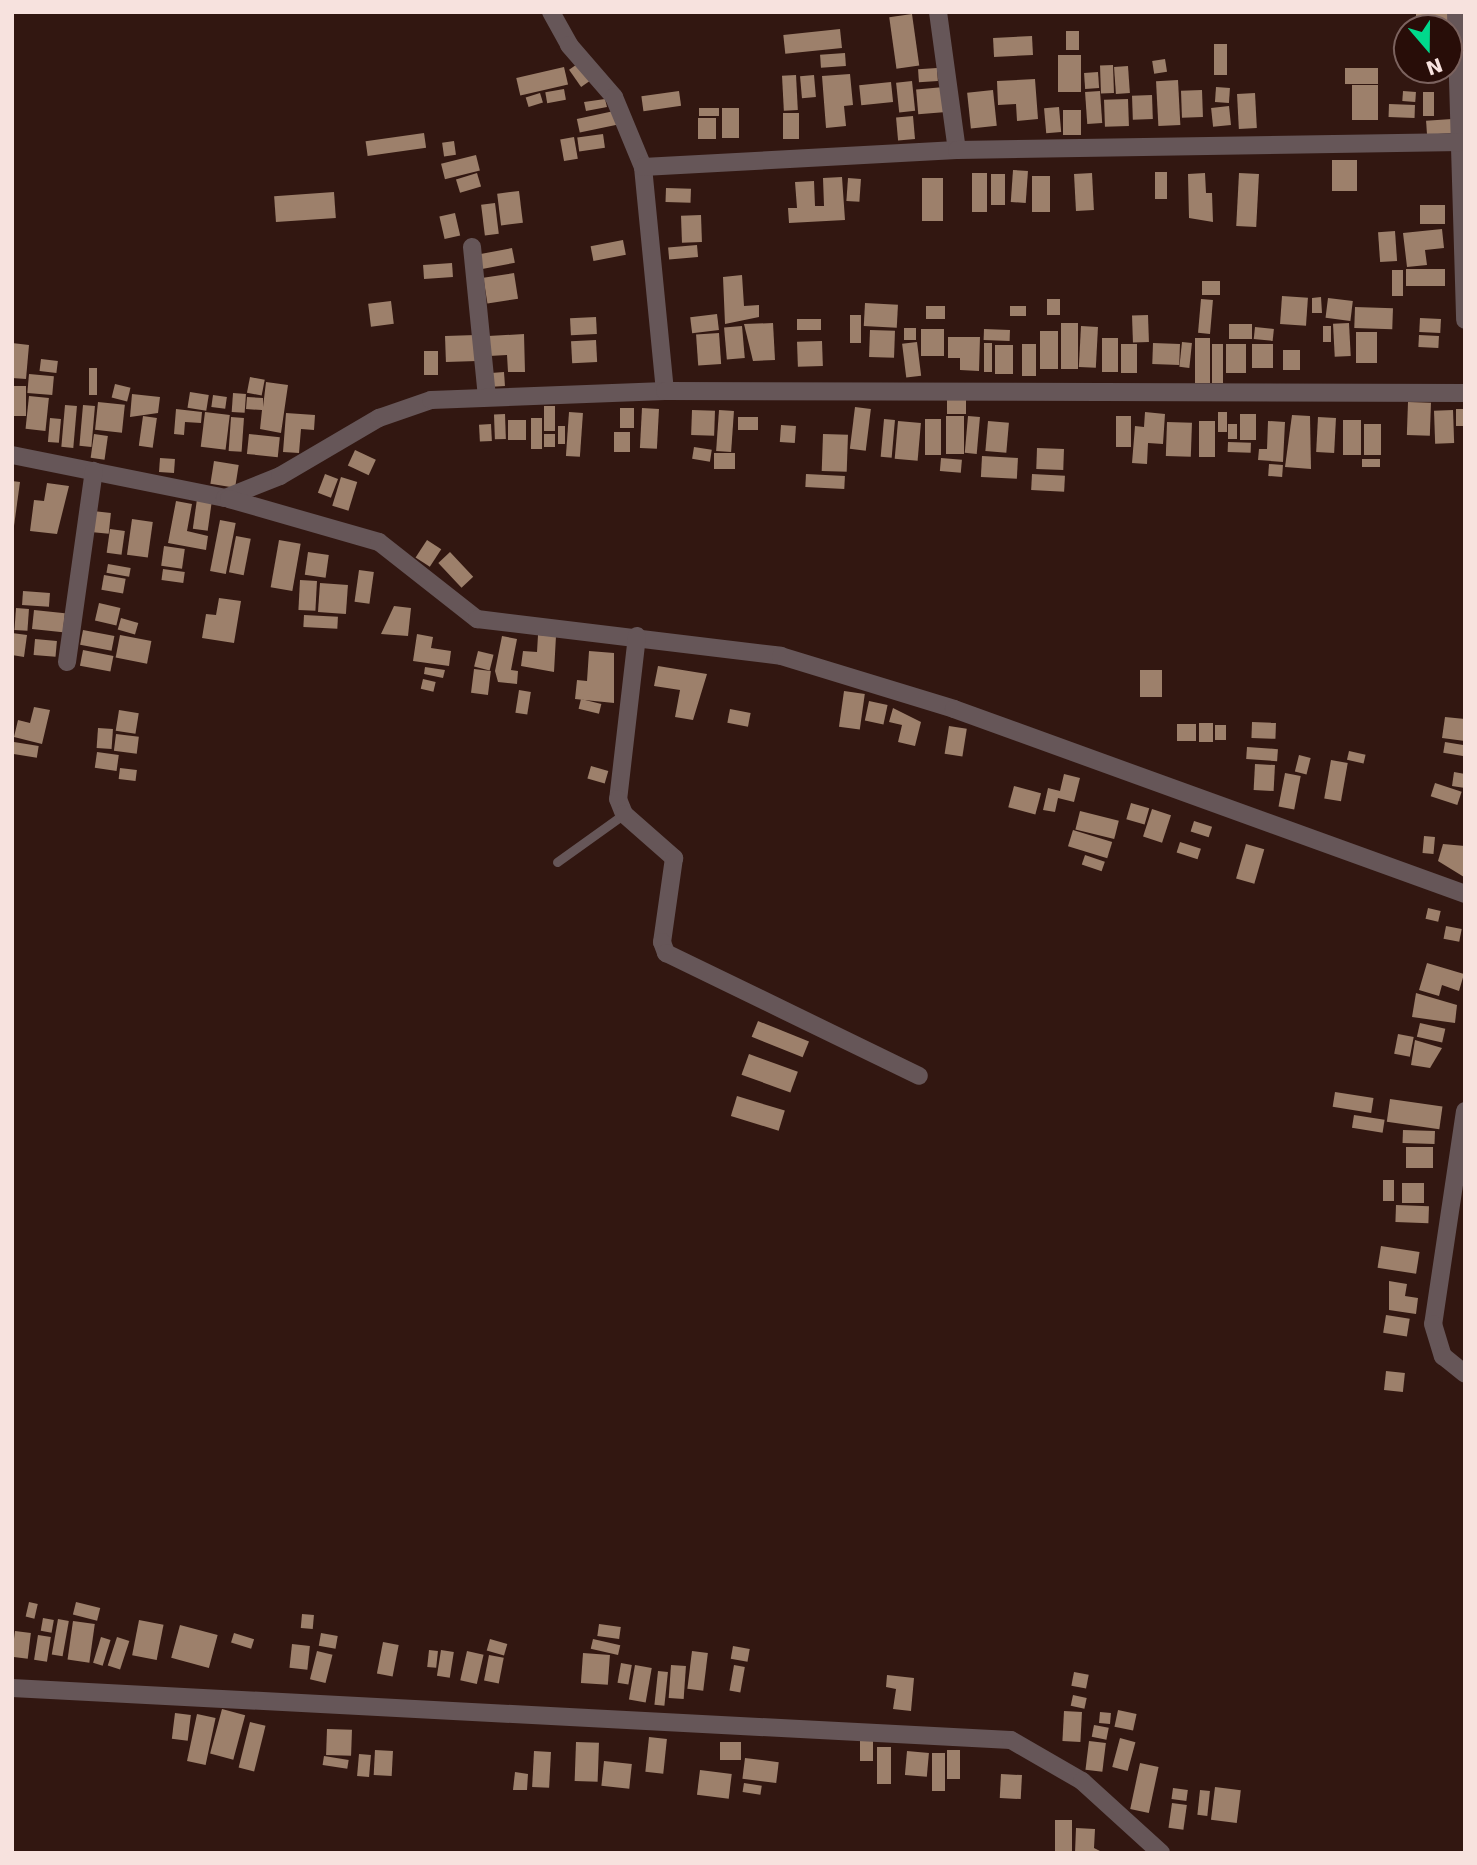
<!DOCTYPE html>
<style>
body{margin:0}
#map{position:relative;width:1477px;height:1865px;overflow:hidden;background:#321711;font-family:"DejaVu Sans",sans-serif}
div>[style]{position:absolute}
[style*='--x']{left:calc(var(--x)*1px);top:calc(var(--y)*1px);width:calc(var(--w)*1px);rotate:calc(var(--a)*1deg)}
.building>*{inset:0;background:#9d806b;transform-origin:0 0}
.lane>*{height:9px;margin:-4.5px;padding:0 4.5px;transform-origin:4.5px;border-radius:4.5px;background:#665658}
.street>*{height:18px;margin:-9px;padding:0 9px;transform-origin:9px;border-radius:9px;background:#665658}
span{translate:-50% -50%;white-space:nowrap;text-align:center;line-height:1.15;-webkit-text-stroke:7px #280d08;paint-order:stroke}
.frame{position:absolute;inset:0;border:14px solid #f7e2de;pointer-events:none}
.north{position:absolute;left:1393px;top:14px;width:70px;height:70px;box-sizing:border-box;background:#280d08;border:2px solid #7b625e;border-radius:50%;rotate:160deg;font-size:19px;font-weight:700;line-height:28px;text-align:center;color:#f7e2de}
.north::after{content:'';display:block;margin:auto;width:24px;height:32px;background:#00d98c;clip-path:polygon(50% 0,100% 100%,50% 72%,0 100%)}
</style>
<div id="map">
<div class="building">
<div style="clip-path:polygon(1450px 12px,1450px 28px,1416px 26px,1416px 13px)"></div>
<div style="left:912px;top:14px;width:52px;height:23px;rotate:82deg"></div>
<div style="left:840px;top:29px;width:19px;height:57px;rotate:84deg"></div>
<div style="left:1066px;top:31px;width:13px;height:19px"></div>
<div style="left:1032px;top:36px;width:19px;height:39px;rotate:87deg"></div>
<div style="left:1214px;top:44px;width:13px;height:31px"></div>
<div style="left:845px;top:53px;width:13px;height:25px;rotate:86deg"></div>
<div style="left:1058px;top:55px;width:23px;height:37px"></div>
<div style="left:1165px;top:59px;width:13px;height:13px;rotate:81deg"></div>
<div style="left:583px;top:60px;width:21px;height:17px;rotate:55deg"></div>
<div style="left:1113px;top:65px;width:28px;height:13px;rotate:88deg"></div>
<div style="left:1128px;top:66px;width:27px;height:14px;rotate:86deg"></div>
<div style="left:564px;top:67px;width:18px;height:49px;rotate:77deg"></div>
<div style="left:937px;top:68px;width:13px;height:19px;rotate:86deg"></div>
<div style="left:1345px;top:68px;width:33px;height:16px"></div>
<div style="left:1098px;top:72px;width:16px;height:14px;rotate:86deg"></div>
<div style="clip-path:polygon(850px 74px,853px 105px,844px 106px,846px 126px,826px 128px,822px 76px)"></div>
<div style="left:796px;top:75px;width:35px;height:14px;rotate:87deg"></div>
<div style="left:814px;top:75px;width:22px;height:14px;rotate:85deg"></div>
<div style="clip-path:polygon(1035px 79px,1038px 119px,1017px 121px,1016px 104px,998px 105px,997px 81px)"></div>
<div style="left:1178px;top:80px;width:45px;height:22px;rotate:87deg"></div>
<div style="left:912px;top:81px;width:30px;height:16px;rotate:84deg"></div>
<div style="left:891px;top:82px;width:20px;height:32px;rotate:84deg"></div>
<div style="left:1352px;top:85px;width:26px;height:35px"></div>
<div style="left:944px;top:87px;width:25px;height:28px;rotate:85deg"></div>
<div style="left:1216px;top:87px;width:14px;height:15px;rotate:4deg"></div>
<div style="left:564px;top:89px;width:11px;height:19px;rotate:80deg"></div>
<div style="left:993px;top:90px;width:36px;height:26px;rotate:84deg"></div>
<div style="left:1202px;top:90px;width:27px;height:21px;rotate:88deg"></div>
<div style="left:679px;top:91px;width:15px;height:38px;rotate:82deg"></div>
<div style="left:1100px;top:91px;width:32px;height:15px;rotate:86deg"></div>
<div style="left:1403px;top:91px;width:13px;height:10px;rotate:4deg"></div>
<div style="left:1423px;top:92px;width:11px;height:24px"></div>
<div style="left:540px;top:93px;width:10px;height:15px;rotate:73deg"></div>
<div style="left:1255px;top:93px;width:35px;height:18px;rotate:87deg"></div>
<div style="left:1152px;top:95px;width:24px;height:20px;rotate:88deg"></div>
<div style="clip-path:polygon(605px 99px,607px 107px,586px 111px,584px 102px)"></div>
<div style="left:1128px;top:99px;width:27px;height:24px;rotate:88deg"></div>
<div style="left:1389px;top:104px;width:26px;height:13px;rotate:2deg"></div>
<div style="left:1229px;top:106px;width:19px;height:18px;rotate:84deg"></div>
<div style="left:1059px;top:107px;width:25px;height:15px;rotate:85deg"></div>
<div style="left:699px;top:108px;width:20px;height:8px"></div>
<div style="left:722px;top:108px;width:17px;height:30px"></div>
<div style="left:1063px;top:110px;width:18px;height:25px"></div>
<div style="left:614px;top:111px;width:14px;height:38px;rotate:78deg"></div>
<div style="left:799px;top:113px;width:26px;height:16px;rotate:90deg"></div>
<div style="left:913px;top:116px;width:23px;height:17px;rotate:85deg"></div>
<div style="left:698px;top:118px;width:18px;height:21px"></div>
<div style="left:1452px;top:119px;width:14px;height:26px;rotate:86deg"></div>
<div style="left:424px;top:133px;width:15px;height:59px;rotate:82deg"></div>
<div style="left:603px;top:134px;width:14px;height:26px;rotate:82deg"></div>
<div style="left:574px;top:137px;width:22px;height:14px;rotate:80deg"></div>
<div style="left:454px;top:141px;width:14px;height:12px;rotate:82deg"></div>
<div style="left:476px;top:155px;width:16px;height:36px;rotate:76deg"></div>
<div style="left:1332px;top:160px;width:25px;height:31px"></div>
<div style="left:1013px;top:170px;width:15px;height:32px;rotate:4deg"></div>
<div style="left:1155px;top:172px;width:12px;height:27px"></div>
<div style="left:477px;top:173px;width:14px;height:22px;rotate:73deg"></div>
<div style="left:972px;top:173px;width:15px;height:39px"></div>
<div style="left:1092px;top:173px;width:37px;height:18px;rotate:87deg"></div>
<div style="clip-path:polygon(1205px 173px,1206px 193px,1212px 193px,1213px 222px,1189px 218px,1188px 174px)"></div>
<div style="left:1239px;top:173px;width:20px;height:53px;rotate:3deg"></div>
<div style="left:991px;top:174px;width:14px;height:31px"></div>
<div style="left:1032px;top:176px;width:18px;height:36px"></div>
<div style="clip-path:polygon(842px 177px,845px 220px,789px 223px,788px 208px,797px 208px,795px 182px,814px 181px,815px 206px,824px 206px,823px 178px)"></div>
<div style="left:848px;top:178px;width:13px;height:23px;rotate:4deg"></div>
<div style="left:922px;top:178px;width:21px;height:43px"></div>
<div style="left:666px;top:188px;width:25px;height:14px;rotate:2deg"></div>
<div style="left:519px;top:191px;width:32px;height:22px;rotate:83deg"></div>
<div style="left:334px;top:192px;width:26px;height:60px;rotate:86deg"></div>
<div style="left:495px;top:203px;width:31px;height:14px;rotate:83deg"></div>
<div style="left:1420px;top:205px;width:25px;height:19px"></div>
<div style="left:455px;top:213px;width:23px;height:16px;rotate:77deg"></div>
<div style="left:701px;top:215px;width:27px;height:20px;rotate:88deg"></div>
<div style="clip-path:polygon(1442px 229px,1444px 248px,1425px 250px,1427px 265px,1407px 267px,1403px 233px)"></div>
<div style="left:1395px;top:231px;width:30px;height:17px;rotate:86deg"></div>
<div style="left:623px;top:240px;width:15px;height:33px;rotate:79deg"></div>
<div style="left:697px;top:245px;width:12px;height:29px;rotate:85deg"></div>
<div style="left:512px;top:248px;width:15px;height:36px;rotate:79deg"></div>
<div style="left:452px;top:263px;width:14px;height:29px;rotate:86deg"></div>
<div style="left:1445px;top:269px;width:17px;height:39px;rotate:90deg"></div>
<div style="left:1392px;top:270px;width:11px;height:26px"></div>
<div style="left:514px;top:273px;width:26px;height:31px;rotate:81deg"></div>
<div style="clip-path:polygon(742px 275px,744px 306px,759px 305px,759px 317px,725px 324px,723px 277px)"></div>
<div style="left:1202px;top:281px;width:18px;height:14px"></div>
<div style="left:1282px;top:296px;width:26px;height:28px;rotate:4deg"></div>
<div style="clip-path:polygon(1321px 297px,1322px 313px,1312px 313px,1312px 298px)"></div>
<div style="left:1328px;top:298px;width:25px;height:20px;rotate:7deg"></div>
<div style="left:1047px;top:299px;width:13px;height:16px"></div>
<div style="left:1201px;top:299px;width:12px;height:34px;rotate:5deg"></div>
<div style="left:391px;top:301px;width:23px;height:23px;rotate:83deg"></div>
<div style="left:865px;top:303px;width:33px;height:23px;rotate:3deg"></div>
<div style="left:926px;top:306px;width:19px;height:13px"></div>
<div style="left:1010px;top:306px;width:16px;height:10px"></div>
<div style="left:1355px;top:307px;width:38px;height:21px;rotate:2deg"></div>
<div style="left:717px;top:314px;width:16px;height:27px;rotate:83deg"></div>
<div style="left:850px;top:315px;width:11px;height:28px"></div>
<div style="left:1148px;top:315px;width:27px;height:16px;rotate:88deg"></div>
<div style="left:596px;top:317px;width:17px;height:26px;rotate:87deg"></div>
<div style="left:1420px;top:318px;width:21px;height:14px;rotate:3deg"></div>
<div style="left:797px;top:319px;width:24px;height:11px"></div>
<div style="clip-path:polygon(773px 323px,775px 360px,753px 361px,744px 324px)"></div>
<div style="left:1061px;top:323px;width:17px;height:46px"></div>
<div style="left:1349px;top:323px;width:33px;height:16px;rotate:87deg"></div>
<div style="left:1229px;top:324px;width:23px;height:15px"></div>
<div style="left:742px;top:326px;width:32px;height:18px;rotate:85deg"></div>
<div style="left:1081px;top:326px;width:17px;height:41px;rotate:3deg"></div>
<div style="left:1323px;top:326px;width:8px;height:16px"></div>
<div style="left:1255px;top:327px;width:19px;height:12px;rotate:6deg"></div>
<div style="left:904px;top:328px;width:12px;height:12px"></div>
<div style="left:921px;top:329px;width:23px;height:27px"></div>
<div style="left:984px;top:329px;width:26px;height:11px;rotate:2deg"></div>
<div style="left:870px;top:330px;width:25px;height:27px;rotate:2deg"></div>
<div style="left:1040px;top:331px;width:18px;height:38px"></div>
<div style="left:1356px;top:332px;width:21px;height:31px"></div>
<div style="left:719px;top:333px;width:31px;height:23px;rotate:86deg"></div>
<div style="clip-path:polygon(524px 334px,525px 372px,508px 372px,507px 355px,489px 356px,488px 336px)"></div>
<div style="left:476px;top:335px;width:26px;height:31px;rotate:88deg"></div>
<div style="left:1419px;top:335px;width:20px;height:12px;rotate:3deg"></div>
<div style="clip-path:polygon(948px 337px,980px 337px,979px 371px,960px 370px,960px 358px,948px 358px)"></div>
<div style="left:1102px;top:338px;width:16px;height:34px"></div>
<div style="left:1195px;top:338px;width:15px;height:45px"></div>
<div style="left:596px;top:340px;width:22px;height:25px;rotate:87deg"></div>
<div style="left:822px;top:341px;width:25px;height:25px;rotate:88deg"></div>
<div style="left:917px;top:342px;width:34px;height:15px;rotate:83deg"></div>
<div style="left:1182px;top:342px;width:10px;height:25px;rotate:6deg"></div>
<div style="clip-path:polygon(12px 343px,29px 345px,26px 379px,12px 378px)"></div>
<div style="left:984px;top:343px;width:8px;height:29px"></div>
<div style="left:1153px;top:343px;width:27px;height:21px;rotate:2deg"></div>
<div style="left:1022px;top:344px;width:14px;height:32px"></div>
<div style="left:1121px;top:344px;width:16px;height:29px"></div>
<div style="left:1212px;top:344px;width:11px;height:39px"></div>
<div style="left:1226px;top:344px;width:20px;height:29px"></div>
<div style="left:1252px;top:344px;width:21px;height:24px"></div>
<div style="left:995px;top:345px;width:18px;height:29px"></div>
<div style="left:1283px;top:350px;width:17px;height:20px"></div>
<div style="left:424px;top:351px;width:14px;height:24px"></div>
<div style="left:41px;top:359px;width:17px;height:12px;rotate:7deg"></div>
<div style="left:89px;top:368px;width:8px;height:27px"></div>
<div style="left:504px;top:372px;width:14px;height:13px;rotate:86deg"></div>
<div style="left:29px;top:374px;width:25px;height:19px;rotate:5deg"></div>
<div style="left:250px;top:377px;width:15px;height:16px;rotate:11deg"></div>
<div style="clip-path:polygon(266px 382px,288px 385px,281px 433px,260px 429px,262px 410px,246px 409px,247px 397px,263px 398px,263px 407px)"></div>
<div style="left:115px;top:384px;width:16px;height:14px;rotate:14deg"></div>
<div style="left:12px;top:386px;width:14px;height:30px"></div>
<div style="left:190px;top:392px;width:19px;height:16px;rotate:9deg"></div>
<div style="left:233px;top:393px;width:13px;height:19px;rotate:4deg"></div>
<div style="clip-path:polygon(132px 394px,160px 397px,158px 413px,130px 417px)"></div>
<div style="left:213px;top:395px;width:14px;height:12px;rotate:8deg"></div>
<div style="left:29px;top:396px;width:20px;height:33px;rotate:6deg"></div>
<div style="left:947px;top:400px;width:19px;height:14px"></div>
<div style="left:98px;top:402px;width:27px;height:28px;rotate:6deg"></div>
<div style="left:1408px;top:402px;width:23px;height:33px;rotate:2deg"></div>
<div style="left:65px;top:405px;width:12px;height:42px;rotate:5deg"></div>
<div style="left:83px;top:405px;width:12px;height:41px;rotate:5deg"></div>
<div style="left:544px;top:406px;width:11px;height:25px"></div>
<div style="left:855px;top:407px;width:16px;height:42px;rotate:7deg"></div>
<div style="left:620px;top:408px;width:14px;height:20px"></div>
<div style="left:642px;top:408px;width:17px;height:40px;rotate:3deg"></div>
<div style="clip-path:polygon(176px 409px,202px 412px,201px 423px,185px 422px,184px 435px,174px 434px)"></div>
<div style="left:1456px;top:409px;width:9px;height:17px"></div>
<div style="left:692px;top:410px;width:23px;height:25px;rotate:2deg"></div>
<div style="left:719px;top:410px;width:15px;height:41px;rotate:4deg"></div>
<div style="left:1453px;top:410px;width:33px;height:19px;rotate:88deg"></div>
<div style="left:205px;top:412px;width:25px;height:35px;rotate:7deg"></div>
<div style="left:569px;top:412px;width:14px;height:44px;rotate:4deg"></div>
<div style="clip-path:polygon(1145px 412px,1165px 414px,1163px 444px,1148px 443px,1147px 464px,1132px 463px,1135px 426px,1144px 427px)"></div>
<div style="left:1218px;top:412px;width:9px;height:20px"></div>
<div style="clip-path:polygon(286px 413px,315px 415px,314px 430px,301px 429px,299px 453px,283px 452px)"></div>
<div style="left:505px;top:414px;width:25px;height:11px;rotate:88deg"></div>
<div style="left:1240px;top:414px;width:16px;height:26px"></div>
<div style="clip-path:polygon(1292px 415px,1310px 416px,1311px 469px,1285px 467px)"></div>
<div style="left:143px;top:416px;width:14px;height:30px;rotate:8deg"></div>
<div style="left:946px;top:416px;width:18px;height:38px"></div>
<div style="left:968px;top:416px;width:12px;height:37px;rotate:5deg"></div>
<div style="left:1116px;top:416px;width:15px;height:31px"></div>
<div style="left:231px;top:417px;width:13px;height:34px;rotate:4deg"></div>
<div style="left:738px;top:417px;width:20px;height:13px"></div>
<div style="left:1318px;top:417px;width:18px;height:35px;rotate:3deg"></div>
<div style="left:50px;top:418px;width:11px;height:24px;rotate:5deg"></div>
<div style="left:531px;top:418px;width:11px;height:31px"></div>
<div style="left:884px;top:419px;width:11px;height:38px;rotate:5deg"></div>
<div style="left:925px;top:419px;width:16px;height:36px"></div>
<div style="left:508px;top:420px;width:18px;height:20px"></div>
<div style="left:1343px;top:420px;width:18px;height:35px"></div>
<div style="left:898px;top:421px;width:23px;height:38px;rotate:5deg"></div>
<div style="left:988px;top:421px;width:21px;height:30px;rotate:5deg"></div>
<div style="left:1199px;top:421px;width:16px;height:36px"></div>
<div style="clip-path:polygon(1268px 421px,1285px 422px,1283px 462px,1258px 460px,1259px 449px,1267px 449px)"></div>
<div style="left:1167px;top:422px;width:25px;height:34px;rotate:2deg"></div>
<div style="left:491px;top:424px;width:17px;height:12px;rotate:87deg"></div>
<div style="left:1237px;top:424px;width:15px;height:9px;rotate:90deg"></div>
<div style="left:1364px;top:424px;width:17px;height:31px"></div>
<div style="left:781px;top:425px;width:15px;height:17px;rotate:4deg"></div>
<div style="left:558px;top:426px;width:7px;height:18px"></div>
<div style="left:614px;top:432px;width:16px;height:20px"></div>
<div style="left:94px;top:434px;width:14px;height:24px;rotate:8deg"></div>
<div style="left:249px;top:434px;width:31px;height:20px;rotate:6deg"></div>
<div style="left:544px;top:434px;width:11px;height:13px"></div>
<div style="left:823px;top:434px;width:25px;height:37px;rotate:2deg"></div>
<div style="left:1228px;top:442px;width:23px;height:10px;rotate:2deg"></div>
<div style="left:694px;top:447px;width:18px;height:12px;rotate:9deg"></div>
<div style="left:1037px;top:448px;width:27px;height:21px;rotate:2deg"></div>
<div style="left:355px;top:450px;width:23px;height:17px;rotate:25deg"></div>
<div style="left:735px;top:453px;width:16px;height:21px;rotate:90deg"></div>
<div style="left:982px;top:456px;width:36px;height:21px;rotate:3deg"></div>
<div style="left:160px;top:458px;width:15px;height:14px;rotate:4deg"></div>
<div style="left:941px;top:458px;width:21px;height:13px;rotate:5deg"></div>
<div style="left:1362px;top:459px;width:18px;height:8px"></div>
<div style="left:214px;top:461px;width:25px;height:23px;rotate:9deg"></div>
<div style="left:1269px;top:464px;width:14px;height:12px;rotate:4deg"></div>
<div style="left:325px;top:474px;width:14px;height:20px;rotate:21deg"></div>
<div style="left:806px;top:474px;width:39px;height:13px;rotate:3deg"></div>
<div style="left:1032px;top:474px;width:33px;height:16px;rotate:3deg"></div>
<div style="left:341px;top:477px;width:17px;height:30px;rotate:17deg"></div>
<div style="clip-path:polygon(12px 481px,20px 482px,14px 526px,12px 526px)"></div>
<div style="clip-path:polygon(47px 483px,69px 486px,57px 534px,30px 531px,34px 500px,44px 501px)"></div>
<div style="left:197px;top:499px;width:15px;height:30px;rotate:8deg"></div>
<div style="clip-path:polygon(176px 501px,192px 504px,187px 531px,208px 536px,206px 550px,168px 543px)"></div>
<div style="left:93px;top:511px;width:18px;height:21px;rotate:6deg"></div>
<div style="left:132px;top:519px;width:21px;height:36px;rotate:8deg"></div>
<div style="left:220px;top:520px;width:16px;height:52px;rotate:11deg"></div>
<div style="left:110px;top:529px;width:15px;height:24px;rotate:8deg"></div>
<div style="left:236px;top:536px;width:15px;height:37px;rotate:11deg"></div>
<div style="left:279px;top:540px;width:22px;height:48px;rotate:10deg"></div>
<div style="left:427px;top:540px;width:17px;height:21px;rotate:33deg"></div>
<div style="left:164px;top:546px;width:21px;height:20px;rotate:8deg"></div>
<div style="left:308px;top:552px;width:21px;height:23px;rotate:8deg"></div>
<div style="left:450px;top:552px;width:34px;height:16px;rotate:47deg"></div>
<div style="left:108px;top:564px;width:23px;height:9px;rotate:10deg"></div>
<div style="left:163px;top:569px;width:22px;height:11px;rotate:8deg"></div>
<div style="left:359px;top:570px;width:15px;height:32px;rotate:8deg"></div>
<div style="left:104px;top:575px;width:22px;height:15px;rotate:10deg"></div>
<div style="left:300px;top:580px;width:17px;height:30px;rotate:3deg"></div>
<div style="left:320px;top:583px;width:28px;height:29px;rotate:4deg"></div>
<div style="left:23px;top:591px;width:27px;height:14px;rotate:4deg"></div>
<div style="clip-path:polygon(219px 598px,241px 601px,234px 643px,202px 638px,206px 614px,216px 615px)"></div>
<div style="left:99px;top:603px;width:22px;height:18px;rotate:13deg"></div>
<div style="clip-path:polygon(394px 606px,411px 608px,408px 636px,381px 634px)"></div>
<div style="left:16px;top:608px;width:13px;height:22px;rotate:4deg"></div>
<div style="left:34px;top:610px;width:31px;height:19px;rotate:6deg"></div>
<div style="left:304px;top:615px;width:34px;height:12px;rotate:3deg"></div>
<div style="left:121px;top:618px;width:18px;height:12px;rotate:16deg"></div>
<div style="left:83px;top:630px;width:32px;height:15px;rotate:11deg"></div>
<div style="clip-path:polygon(12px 633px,27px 635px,24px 657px,12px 655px)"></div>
<div style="clip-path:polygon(417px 634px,433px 637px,431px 648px,451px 651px,449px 666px,413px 661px)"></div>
<div style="left:120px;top:635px;width:32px;height:23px;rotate:11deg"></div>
<div style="clip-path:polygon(538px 635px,556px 636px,554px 672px,521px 666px,523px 651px,537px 652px)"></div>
<div style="clip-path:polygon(502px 636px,517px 639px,511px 670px,518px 671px,517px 684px,498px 682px,495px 671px)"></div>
<div style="left:35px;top:639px;width:22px;height:16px;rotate:5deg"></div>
<div style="left:83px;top:650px;width:31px;height:16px;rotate:11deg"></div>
<div style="left:478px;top:651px;width:16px;height:16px;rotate:14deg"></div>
<div style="clip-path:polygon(589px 651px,614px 653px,614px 703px,575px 699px,577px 680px,587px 681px)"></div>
<div style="clip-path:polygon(658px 666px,707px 674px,693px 720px,675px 717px,680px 690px,654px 686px)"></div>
<div style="clip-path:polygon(425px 667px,445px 670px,443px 678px,424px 674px)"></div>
<div style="left:474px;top:669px;width:17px;height:24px;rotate:7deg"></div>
<div style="left:1140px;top:670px;width:22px;height:27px"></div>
<div style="left:423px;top:679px;width:13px;height:10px;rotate:13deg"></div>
<div style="left:519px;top:690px;width:12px;height:23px;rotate:9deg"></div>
<div style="left:844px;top:691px;width:21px;height:36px;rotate:8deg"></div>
<div style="left:581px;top:699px;width:21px;height:10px;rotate:14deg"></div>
<div style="left:869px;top:701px;width:19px;height:20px;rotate:12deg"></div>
<div style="clip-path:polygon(34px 707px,50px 710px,42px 744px,14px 737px,18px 720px,30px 723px)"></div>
<div style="clip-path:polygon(893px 708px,921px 722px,915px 746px,898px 742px,902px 725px,889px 722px)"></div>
<div style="left:730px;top:709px;width:21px;height:14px;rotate:11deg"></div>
<div style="left:119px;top:710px;width:20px;height:21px;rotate:9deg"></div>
<div style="clip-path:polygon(1445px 717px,1465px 719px,1465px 741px,1442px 738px)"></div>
<div style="left:1252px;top:722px;width:24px;height:16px;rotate:2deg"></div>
<div style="left:1199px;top:723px;width:14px;height:19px"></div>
<div style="left:1196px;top:724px;width:17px;height:19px;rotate:90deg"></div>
<div style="left:1215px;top:725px;width:11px;height:15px"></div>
<div style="left:949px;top:726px;width:18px;height:28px;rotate:9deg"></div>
<div style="left:98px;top:728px;width:15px;height:20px;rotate:4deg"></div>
<div style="left:116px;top:734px;width:23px;height:17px;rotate:7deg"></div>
<div style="left:14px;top:742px;width:25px;height:12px;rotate:9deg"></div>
<div style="left:1445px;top:742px;width:20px;height:11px;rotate:9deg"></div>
<div style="left:1247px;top:747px;width:31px;height:12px;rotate:4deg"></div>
<div style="left:1349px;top:751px;width:17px;height:9px;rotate:13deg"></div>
<div style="left:97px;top:752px;width:22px;height:16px;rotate:8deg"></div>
<div style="left:1299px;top:755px;width:12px;height:17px;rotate:14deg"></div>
<div style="left:1331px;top:760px;width:17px;height:39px;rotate:10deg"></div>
<div style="left:1255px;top:764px;width:20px;height:26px;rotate:3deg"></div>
<div style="left:591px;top:766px;width:18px;height:13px;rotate:16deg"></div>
<div style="left:120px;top:768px;width:17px;height:11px;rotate:7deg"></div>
<div style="clip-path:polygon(1454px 772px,1465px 774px,1465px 788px,1452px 786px)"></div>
<div style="left:1285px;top:773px;width:16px;height:34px;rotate:11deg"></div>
<div style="clip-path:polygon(1064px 774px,1080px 778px,1074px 802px,1058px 798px,1055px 812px,1043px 810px,1048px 788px,1060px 791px)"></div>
<div style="left:1435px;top:783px;width:28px;height:14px;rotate:18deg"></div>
<div style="left:1014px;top:786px;width:28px;height:22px;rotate:15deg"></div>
<div style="left:1131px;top:803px;width:19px;height:17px;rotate:16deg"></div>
<div style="left:1152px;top:809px;width:20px;height:29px;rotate:18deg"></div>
<div style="left:1080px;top:811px;width:40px;height:19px;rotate:14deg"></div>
<div style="left:1194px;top:821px;width:19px;height:11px;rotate:18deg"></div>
<div style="left:1073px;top:830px;width:41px;height:17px;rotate:17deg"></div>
<div style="left:1424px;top:836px;width:11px;height:17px;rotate:5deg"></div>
<div style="left:1180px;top:842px;width:22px;height:11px;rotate:18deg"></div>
<div style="left:1246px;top:844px;width:19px;height:36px;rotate:16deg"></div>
<div style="clip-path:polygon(1443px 844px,1465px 846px,1464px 877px,1438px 861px)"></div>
<div style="left:1085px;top:855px;width:21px;height:10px;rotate:19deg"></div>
<div style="left:1428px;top:908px;width:13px;height:11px;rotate:13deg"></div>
<div style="left:1446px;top:926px;width:16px;height:13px;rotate:11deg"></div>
<div style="clip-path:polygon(1427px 963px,1464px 974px,1459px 991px,1442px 985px,1439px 996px,1419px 990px)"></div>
<div style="clip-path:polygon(1416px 993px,1457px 1005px,1455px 1023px,1412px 1017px)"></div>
<div style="left:758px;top:1021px;width:55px;height:17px;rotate:22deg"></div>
<div style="left:1420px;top:1023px;width:26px;height:14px;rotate:13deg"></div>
<div style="left:1398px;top:1034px;width:16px;height:20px;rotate:11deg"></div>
<div style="clip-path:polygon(1415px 1040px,1442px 1048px,1430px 1068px,1411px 1065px)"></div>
<div style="left:749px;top:1054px;width:52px;height:22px;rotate:20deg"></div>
<div style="left:1335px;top:1092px;width:39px;height:15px;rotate:9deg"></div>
<div style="left:737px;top:1096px;width:50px;height:21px;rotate:17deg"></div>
<div style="left:1390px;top:1099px;width:53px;height:23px;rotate:8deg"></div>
<div style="left:1354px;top:1115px;width:31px;height:13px;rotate:9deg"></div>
<div style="left:1403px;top:1130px;width:32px;height:13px;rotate:2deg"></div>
<div style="left:1406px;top:1147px;width:27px;height:21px"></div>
<div style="left:1383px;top:1180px;width:11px;height:21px"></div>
<div style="left:1424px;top:1183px;width:20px;height:22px;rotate:90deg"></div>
<div style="left:1396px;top:1205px;width:33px;height:17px;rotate:2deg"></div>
<div style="left:1381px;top:1246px;width:39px;height:22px;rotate:9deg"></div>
<div style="clip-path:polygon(1389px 1281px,1407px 1284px,1405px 1296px,1418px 1298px,1416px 1314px,1389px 1310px)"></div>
<div style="left:1386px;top:1315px;width:24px;height:18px;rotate:9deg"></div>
<div style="left:1386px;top:1371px;width:19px;height:19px;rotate:6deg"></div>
<div style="left:29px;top:1602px;width:9px;height:15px;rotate:13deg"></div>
<div style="left:76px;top:1602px;width:25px;height:13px;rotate:14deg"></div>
<div style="left:302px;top:1614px;width:12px;height:14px;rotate:5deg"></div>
<div style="left:43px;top:1618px;width:11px;height:13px;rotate:10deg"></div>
<div style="left:58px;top:1619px;width:11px;height:36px;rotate:10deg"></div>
<div style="left:139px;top:1620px;width:25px;height:36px;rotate:11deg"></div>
<div style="left:73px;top:1621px;width:22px;height:39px;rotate:8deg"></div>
<div style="left:599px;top:1624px;width:22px;height:12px;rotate:8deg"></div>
<div style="left:180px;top:1625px;width:39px;height:34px;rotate:15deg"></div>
<div style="left:15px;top:1631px;width:16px;height:26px;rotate:7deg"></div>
<div style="left:234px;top:1633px;width:21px;height:10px;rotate:17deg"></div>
<div style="left:321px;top:1633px;width:17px;height:13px;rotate:10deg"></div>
<div style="left:38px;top:1635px;width:13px;height:25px;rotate:9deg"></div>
<div style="left:101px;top:1637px;width:10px;height:27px;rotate:17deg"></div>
<div style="left:117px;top:1637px;width:13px;height:30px;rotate:18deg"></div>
<div style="left:490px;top:1639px;width:18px;height:12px;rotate:16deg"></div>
<div style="left:593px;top:1639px;width:28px;height:10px;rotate:13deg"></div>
<div style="left:383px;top:1642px;width:16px;height:32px;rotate:11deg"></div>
<div style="left:292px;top:1644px;width:18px;height:24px;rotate:6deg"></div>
<div style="left:733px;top:1646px;width:17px;height:13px;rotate:10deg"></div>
<div style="left:429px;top:1650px;width:9px;height:17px;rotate:6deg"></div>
<div style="left:441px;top:1650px;width:13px;height:26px;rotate:9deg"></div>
<div style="left:317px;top:1651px;width:16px;height:29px;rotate:14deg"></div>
<div style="left:467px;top:1651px;width:17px;height:30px;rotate:13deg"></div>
<div style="left:692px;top:1651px;width:16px;height:38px;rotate:7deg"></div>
<div style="left:583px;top:1653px;width:27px;height:30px;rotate:4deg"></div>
<div style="left:489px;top:1655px;width:15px;height:26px;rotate:11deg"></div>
<div style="left:621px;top:1663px;width:11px;height:20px;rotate:10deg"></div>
<div style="left:635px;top:1665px;width:17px;height:35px;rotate:10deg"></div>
<div style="left:671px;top:1665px;width:15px;height:33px;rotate:4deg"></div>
<div style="left:734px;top:1665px;width:11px;height:26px;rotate:10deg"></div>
<div style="left:658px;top:1671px;width:10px;height:34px;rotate:6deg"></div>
<div style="left:1074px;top:1672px;width:15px;height:14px;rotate:11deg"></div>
<div style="clip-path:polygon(887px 1675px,914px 1678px,911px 1711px,893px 1709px,896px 1689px,886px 1687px)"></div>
<div style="left:1073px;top:1695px;width:14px;height:11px;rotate:12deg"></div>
<div style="left:222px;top:1709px;width:24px;height:46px;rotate:15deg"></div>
<div style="left:1118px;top:1710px;width:19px;height:17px;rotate:12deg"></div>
<div style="left:1064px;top:1711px;width:18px;height:30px;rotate:3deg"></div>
<div style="left:1100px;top:1712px;width:11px;height:11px;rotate:5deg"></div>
<div style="left:175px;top:1713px;width:16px;height:26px;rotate:7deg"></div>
<div style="left:197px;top:1714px;width:19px;height:48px;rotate:12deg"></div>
<div style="left:250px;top:1722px;width:16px;height:47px;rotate:14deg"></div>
<div style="left:1094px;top:1725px;width:15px;height:12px;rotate:11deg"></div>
<div style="left:327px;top:1729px;width:25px;height:26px;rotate:2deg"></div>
<div style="left:649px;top:1737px;width:18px;height:35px;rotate:6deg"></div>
<div style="left:1120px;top:1738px;width:16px;height:30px;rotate:15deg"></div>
<div style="left:860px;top:1740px;width:13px;height:21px"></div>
<div style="left:1089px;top:1741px;width:17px;height:29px;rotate:7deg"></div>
<div style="left:576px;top:1742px;width:23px;height:39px;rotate:2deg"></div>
<div style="left:720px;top:1742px;width:21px;height:18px"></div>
<div style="left:877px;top:1747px;width:14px;height:37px"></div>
<div style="left:375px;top:1750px;width:18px;height:25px;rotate:3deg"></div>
<div style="left:947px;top:1750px;width:13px;height:29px"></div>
<div style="left:534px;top:1751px;width:17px;height:36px;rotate:3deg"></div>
<div style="left:907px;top:1751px;width:22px;height:24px;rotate:5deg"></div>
<div style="left:932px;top:1753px;width:13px;height:38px"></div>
<div style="left:359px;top:1754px;width:12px;height:22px;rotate:5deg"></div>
<div style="left:324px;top:1756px;width:25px;height:9px;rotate:9deg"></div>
<div style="left:745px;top:1758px;width:34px;height:21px;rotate:7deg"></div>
<div style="left:604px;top:1761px;width:28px;height:25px;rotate:6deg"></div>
<div style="left:1140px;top:1763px;width:19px;height:47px;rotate:12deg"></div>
<div style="left:700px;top:1770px;width:32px;height:25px;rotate:7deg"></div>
<div style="clip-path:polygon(515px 1772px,528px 1774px,527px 1790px,513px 1790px)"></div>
<div style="left:1001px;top:1774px;width:21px;height:24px;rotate:3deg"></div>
<div style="left:744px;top:1783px;width:18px;height:9px;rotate:9deg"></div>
<div style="left:1215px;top:1787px;width:26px;height:33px;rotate:7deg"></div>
<div style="left:1173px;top:1788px;width:15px;height:11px;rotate:8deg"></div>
<div style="left:1200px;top:1790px;width:10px;height:25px;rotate:6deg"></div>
<div style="left:1172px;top:1803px;width:15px;height:25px;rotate:8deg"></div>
<div style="left:1055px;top:1820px;width:17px;height:33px"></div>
<div style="clip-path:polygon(1076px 1828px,1095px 1829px,1094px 1848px,1104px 1853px,1075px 1853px)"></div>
</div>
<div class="lane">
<div style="--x:557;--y:862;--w:82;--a:-35.6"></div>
</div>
<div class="street">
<div style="--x:551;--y:12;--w:38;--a:61"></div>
<div style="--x:569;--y:45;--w:69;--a:49.1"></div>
<div style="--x:614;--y:97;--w:76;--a:67.5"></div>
<div style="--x:643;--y:167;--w:225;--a:84.4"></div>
<div style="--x:938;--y:12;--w:139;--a:82.2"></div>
<div style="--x:1456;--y:12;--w:308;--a:88.3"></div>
<div style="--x:643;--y:167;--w:314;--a:-3.1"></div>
<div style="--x:957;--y:150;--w:504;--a:-0.91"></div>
<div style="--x:472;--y:247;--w:150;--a:84.3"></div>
<div style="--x:12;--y:455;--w:217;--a:11.4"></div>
<div style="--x:225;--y:498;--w:59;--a:-21.8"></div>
<div style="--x:280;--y:476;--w:115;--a:-30.4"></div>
<div style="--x:379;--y:418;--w:55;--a:-19.1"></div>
<div style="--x:431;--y:400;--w:234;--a:-2.2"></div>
<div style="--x:665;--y:391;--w:800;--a:0.14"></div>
<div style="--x:229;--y:499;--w:156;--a:16"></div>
<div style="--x:379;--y:542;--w:125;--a:38.2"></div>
<div style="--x:477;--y:619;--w:306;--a:6.9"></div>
<div style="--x:781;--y:656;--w:181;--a:17"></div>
<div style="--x:954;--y:709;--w:543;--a:19.9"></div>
<div style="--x:637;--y:636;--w:164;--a:96.6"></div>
<div style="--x:618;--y:799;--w:16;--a:68"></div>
<div style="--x:624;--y:814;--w:67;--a:41.3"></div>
<div style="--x:674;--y:858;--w:85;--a:98.1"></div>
<div style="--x:662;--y:942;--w:12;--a:70"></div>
<div style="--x:666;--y:953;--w:281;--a:25.9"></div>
<div style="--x:67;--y:662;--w:193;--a:-82"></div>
<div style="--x:1465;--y:1111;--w:215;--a:98.5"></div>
<div style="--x:1433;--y:1324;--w:34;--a:73"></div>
<div style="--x:1443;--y:1356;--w:28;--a:39"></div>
<div style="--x:12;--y:1688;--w:1000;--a:2.98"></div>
<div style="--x:1011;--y:1740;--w:82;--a:30"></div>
<div style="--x:1082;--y:1781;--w:107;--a:42.3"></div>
</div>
<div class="frame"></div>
<div class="north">N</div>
</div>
